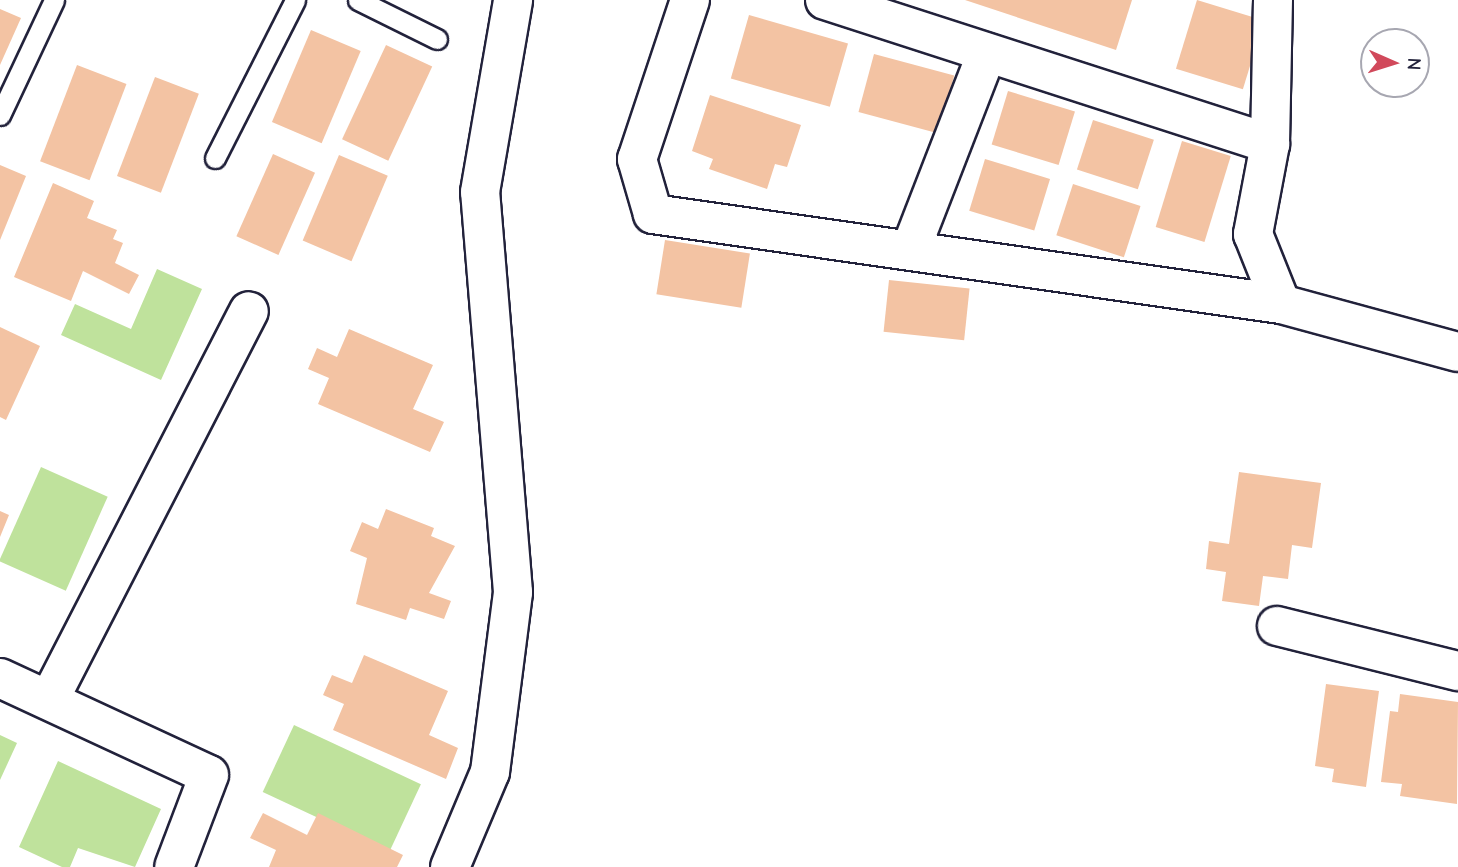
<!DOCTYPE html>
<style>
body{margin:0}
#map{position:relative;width:1458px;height:867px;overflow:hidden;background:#fff;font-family:"Comic Neue",sans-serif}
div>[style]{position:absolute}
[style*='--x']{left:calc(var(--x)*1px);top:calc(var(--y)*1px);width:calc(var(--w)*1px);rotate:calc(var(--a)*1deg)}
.green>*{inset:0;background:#bfe29c;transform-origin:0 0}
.building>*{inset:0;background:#f3c3a3;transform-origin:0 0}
.roads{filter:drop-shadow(2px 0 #22223b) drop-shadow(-2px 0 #22223b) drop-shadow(0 2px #22223b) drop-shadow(0 -2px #22223b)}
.lane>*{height:19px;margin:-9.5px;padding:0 9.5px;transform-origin:9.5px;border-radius:9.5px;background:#fff}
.street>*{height:38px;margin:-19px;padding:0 19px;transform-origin:19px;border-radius:19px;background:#fff}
.secondary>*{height:38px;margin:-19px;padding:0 19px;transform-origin:19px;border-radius:19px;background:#fff}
span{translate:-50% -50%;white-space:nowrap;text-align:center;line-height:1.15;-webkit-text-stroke:5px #fff;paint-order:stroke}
.north{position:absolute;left:1360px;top:28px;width:70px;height:70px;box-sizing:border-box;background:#fff;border:2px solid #a7a7b1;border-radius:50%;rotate:93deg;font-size:19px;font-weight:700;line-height:28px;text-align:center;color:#22223b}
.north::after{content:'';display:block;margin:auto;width:24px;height:32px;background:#d1495b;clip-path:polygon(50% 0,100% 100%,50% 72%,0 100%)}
</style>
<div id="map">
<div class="green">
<div style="clip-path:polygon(157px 269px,202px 289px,161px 380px,61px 335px,75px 304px,131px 329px)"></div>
<div style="left:41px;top:467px;width:73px;height:103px;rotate:24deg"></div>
<div style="left:294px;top:725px;width:140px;height:74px;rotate:25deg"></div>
<div style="clip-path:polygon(0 735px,17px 743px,0 780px)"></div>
<div style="clip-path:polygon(58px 761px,161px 809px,135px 867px,78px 848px,70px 867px,62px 867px,19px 847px)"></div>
</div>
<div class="building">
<div style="clip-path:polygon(965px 0,1132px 0,1116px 50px)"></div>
<div style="left:1197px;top:0;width:70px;height:72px;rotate:17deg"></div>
<div style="clip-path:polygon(0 9px,21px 18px,0 65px)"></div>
<div style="left:749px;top:15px;width:103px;height:66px;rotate:16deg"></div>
<div style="left:311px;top:30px;width:54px;height:100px;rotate:23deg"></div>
<div style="left:386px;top:45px;width:51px;height:104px;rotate:25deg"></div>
<div style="left:874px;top:54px;width:83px;height:60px;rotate:15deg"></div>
<div style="left:77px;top:65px;width:53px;height:103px;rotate:21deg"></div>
<div style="left:155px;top:77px;width:47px;height:106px;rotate:21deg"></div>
<div style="left:1008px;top:91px;width:70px;height:56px;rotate:17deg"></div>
<div style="clip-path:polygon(710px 95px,801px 125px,787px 167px,775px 164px,767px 189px,709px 169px,713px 159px,692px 151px)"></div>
<div style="left:1093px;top:120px;width:64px;height:52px;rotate:18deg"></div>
<div style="left:1182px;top:141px;width:51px;height:90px;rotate:17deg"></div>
<div style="left:273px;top:154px;width:46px;height:90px;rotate:24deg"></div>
<div style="left:339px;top:155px;width:53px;height:93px;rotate:23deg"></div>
<div style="left:985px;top:159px;width:68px;height:54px;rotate:17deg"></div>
<div style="clip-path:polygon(0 165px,26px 176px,0 240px)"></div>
<div style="clip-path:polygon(53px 183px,94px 201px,87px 218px,117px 230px,113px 239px,123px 243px,115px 263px,139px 275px,129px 294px,83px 271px,71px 301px,14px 277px)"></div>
<div style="left:1073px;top:184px;width:71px;height:54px;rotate:18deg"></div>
<div style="left:665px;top:240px;width:86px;height:55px;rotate:9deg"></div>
<div style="left:889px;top:280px;width:81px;height:52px;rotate:6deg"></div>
<div style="clip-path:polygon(0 327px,40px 346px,6px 420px,0 417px)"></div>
<div style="clip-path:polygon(349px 329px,433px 365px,413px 409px,444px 422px,430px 452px,318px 404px,329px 378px,308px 369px,317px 348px,337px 357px)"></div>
<div style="clip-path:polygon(1239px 472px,1321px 483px,1312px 548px,1292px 545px,1288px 579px,1263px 576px,1259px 606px,1222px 601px,1226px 572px,1206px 569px,1209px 541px,1229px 544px)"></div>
<div style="clip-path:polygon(386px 509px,434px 528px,431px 536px,455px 546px,429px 593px,451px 601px,444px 619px,410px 608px,406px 620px,356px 604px,367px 558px,350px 551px,362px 522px,378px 529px)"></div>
<div style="clip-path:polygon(0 511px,9px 515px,0 537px)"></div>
<div style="clip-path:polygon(364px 655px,448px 691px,429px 735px,458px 748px,446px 779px,333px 730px,344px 704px,323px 695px,332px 675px,352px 683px)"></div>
<div style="clip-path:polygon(1326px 684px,1379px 691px,1366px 787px,1332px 782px,1334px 769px,1315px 766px)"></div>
<div style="clip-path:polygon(1400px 694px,1458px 702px,1457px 804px,1400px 796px,1402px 784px,1381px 782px,1390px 711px,1398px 712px)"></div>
<div style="clip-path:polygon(263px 813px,307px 835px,318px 813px,403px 855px,397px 867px,269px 867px,276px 850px,250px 838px)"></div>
</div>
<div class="roads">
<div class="lane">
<div style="--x:358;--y:0;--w:88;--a:26.3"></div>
<div style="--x:0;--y:115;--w:127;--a:-64.8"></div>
<div style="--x:215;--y:158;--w:177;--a:-63.1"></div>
</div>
<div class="street">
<div style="--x:690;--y:0;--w:168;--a:108.4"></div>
<div style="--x:637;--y:159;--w:57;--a:73.8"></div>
<div style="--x:653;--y:214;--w:634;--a:8.16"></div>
<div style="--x:825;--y:0;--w:468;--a:17.9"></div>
<div style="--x:912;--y:246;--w:207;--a:-68.8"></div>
<div style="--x:1277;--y:626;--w:187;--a:14"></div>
<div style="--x:0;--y:678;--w:230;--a:24.9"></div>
<div style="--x:209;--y:775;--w:98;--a:110.8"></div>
<div style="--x:49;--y:700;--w:437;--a:-62.8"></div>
</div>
<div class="secondary">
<div style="--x:1273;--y:0;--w:144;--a:91.2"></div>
<div style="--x:1270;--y:144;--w:92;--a:100.7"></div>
<div style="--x:1253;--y:234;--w:75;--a:68.2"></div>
<div style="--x:1281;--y:304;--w:183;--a:15.2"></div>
<div style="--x:450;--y:867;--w:103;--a:-67.2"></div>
<div style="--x:490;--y:772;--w:181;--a:-82.7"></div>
<div style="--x:513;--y:592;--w:401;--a:-94.7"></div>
<div style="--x:480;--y:192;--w:195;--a:-80.2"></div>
</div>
</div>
<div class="north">N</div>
</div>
